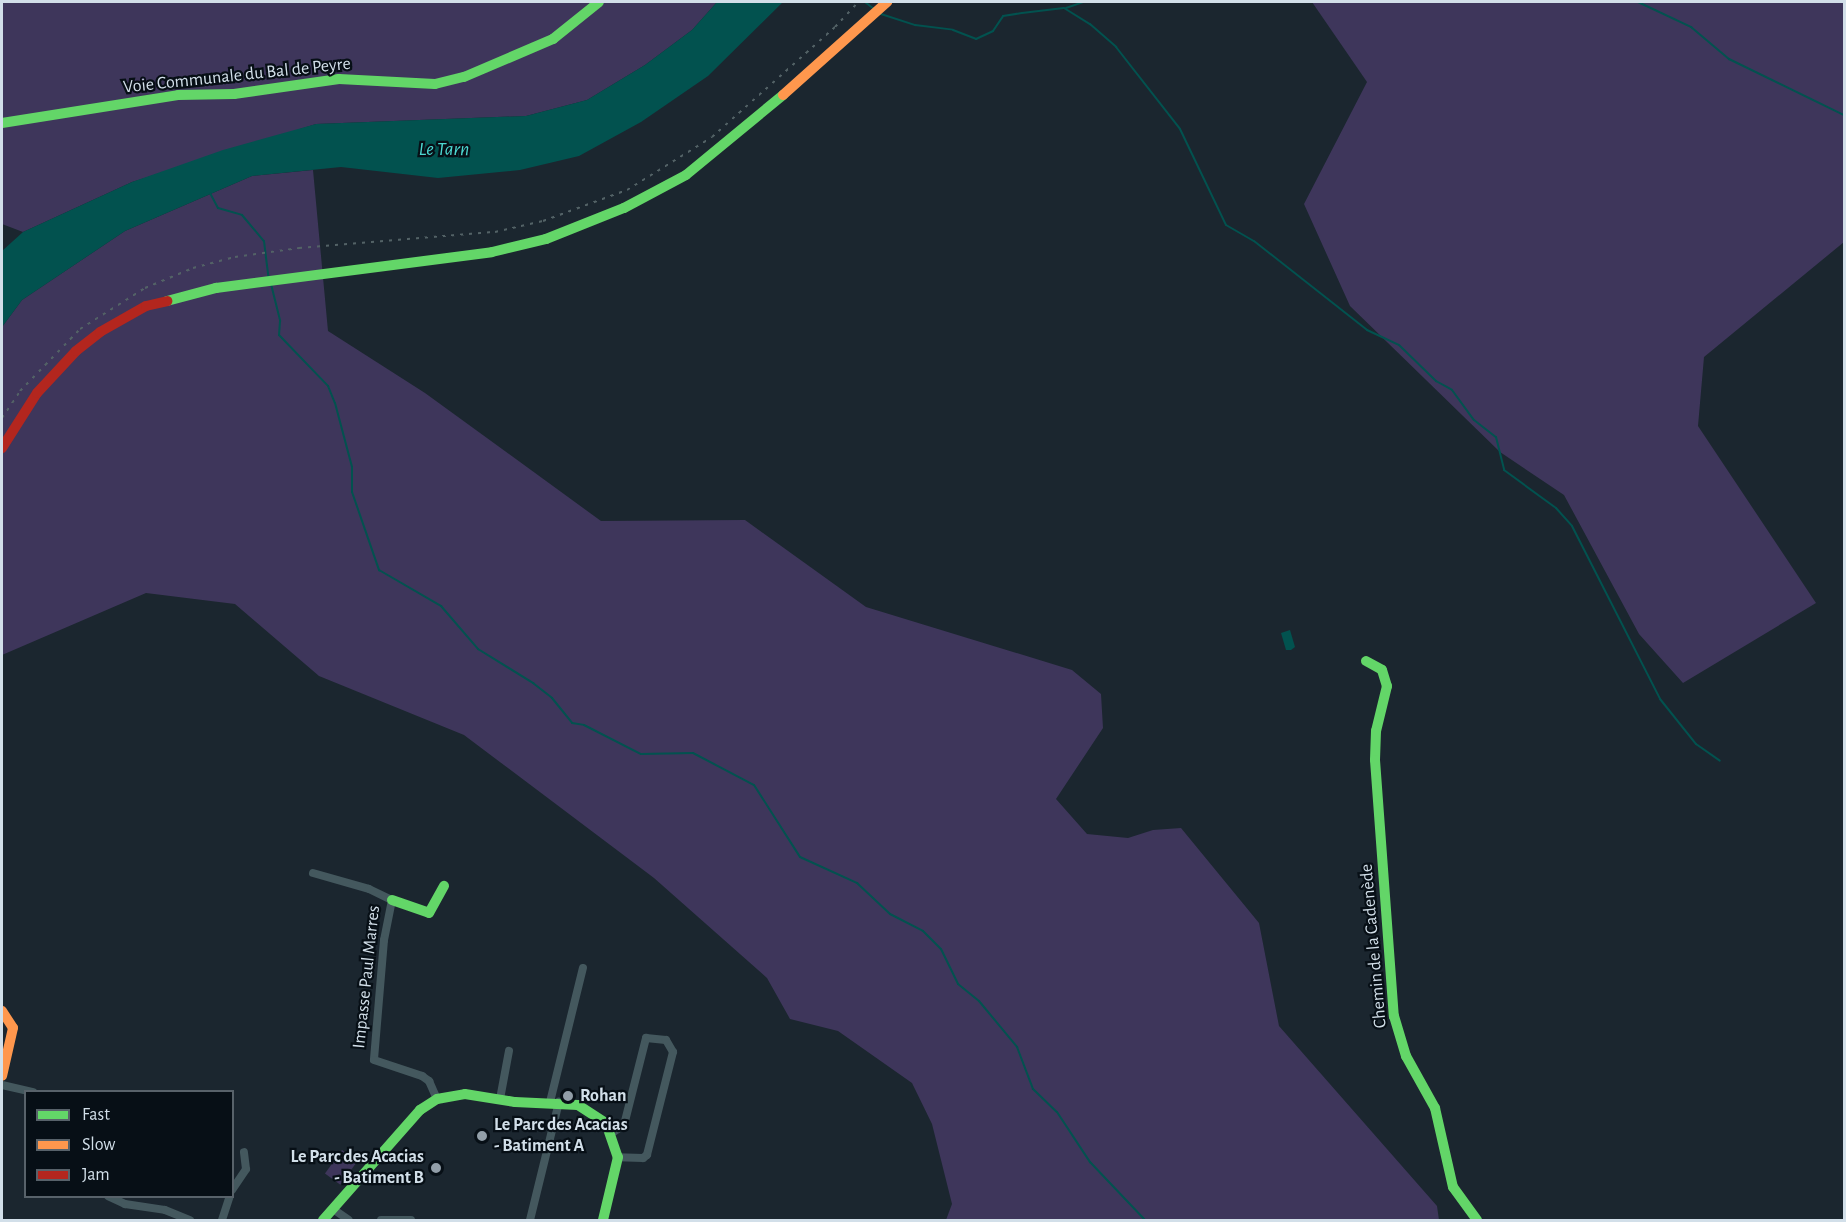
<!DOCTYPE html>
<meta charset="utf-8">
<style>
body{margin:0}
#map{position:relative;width:1846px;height:1222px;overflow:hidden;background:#1b262f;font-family:"Alegreya Sans",sans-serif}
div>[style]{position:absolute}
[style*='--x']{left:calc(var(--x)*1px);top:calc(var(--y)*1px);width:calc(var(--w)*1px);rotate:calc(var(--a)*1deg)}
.green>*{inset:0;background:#3e365b;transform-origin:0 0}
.water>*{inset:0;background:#02524f}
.stream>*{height:2px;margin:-1px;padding:0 1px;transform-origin:1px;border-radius:1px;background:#02524f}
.street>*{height:8px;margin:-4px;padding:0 4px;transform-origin:4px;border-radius:4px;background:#44585e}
.fast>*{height:10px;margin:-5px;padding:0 5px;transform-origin:5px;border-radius:5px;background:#63d668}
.slow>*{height:10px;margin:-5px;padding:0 5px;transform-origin:5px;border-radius:5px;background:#ff974d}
.jam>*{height:10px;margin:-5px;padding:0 5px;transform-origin:5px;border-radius:5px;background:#b3261e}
.rail>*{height:2px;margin-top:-1px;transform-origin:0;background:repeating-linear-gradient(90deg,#536266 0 3px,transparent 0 9px)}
.dots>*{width:16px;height:16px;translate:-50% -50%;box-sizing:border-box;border:3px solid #070f16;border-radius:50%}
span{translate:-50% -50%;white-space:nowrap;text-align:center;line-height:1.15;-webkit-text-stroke:4.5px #070f16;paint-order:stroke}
.street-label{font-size:18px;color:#d2dfe9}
.poi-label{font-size:18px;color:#d2dfe9;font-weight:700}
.left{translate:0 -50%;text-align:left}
.right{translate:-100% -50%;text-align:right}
.water-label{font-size:20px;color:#4cd8d1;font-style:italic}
.frame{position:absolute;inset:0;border:3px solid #d2dfe9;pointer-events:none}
.legend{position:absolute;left:24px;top:1090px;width:210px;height:108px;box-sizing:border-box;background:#070f16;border:2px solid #58626a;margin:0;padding:8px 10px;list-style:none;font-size:18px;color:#d2dfe9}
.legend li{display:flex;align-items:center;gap:12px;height:30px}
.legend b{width:30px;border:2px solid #58626a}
</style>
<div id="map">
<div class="green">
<div style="clip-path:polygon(2px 2px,717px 2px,692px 30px,645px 65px,587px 100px,526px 116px,316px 124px,132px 182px,23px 232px,2px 224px)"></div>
<div style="clip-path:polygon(1312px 2px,1844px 2px,1844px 242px,1704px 357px,1698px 426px,1816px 603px,1683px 683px,1639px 634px,1564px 495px,1500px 452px,1350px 306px,1304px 204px,1367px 82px)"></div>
<div style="clip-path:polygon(313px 170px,328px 331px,425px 393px,601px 521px,745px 520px,866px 607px,1072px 670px,1101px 694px,1103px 728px,1056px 799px,1087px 834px,1128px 838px,1153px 830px,1181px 828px,1259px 923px,1279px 1026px,1437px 1206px,1439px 1220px,946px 1220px,952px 1204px,932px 1124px,912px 1083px,838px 1031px,790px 1019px,767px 978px,654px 878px,464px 735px,319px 676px,235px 604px,146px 593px,2px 655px,2px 327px,22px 300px,125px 231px,252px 176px)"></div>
<div style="left:342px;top:1150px;width:19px;height:29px;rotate:36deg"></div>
</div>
<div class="water">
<div style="clip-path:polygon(717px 2px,783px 2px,708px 76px,641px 122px,579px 156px,520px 170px,438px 178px,341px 167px,252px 176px,125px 231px,22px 300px,2px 327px,2px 251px,23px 232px,132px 182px,223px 150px,316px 124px,526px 116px,587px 100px,645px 65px,692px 30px)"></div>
<div style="clip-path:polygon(1290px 630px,1295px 647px,1291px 650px,1286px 650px,1281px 633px)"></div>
</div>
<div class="stream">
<div style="--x:865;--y:2;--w:11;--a:38"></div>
<div style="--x:1638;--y:2;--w:59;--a:25.3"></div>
<div style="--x:1691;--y:27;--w:50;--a:40.1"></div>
<div style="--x:1729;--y:59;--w:128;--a:26"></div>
<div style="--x:1066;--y:8;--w:18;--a:-19"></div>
<div style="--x:881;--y:14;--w:36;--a:18"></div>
<div style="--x:915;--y:25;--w:38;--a:7"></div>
<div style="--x:953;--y:30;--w:25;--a:21"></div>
<div style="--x:976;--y:39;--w:19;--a:-25"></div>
<div style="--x:993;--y:31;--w:18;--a:-56"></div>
<div style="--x:1003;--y:16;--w:19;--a:-9"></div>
<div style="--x:1022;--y:13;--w:42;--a:-6.8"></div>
<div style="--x:1064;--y:8;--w:31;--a:32"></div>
<div style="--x:1090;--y:24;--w:35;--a:41"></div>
<div style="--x:1116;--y:47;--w:104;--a:52"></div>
<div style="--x:1180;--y:129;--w:106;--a:64.4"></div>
<div style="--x:1226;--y:225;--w:32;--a:30"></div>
<div style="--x:1254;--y:241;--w:144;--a:38.2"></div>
<div style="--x:1367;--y:330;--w:35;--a:25"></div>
<div style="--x:1399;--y:345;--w:52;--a:44.2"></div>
<div style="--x:1436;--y:381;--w:18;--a:29"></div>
<div style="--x:1452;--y:390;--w:37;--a:54"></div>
<div style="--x:1474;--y:420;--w:28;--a:38"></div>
<div style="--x:1496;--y:437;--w:34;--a:76"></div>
<div style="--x:1504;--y:470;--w:64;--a:36.2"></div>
<div style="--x:1556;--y:508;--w:24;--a:48"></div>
<div style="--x:1572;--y:526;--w:194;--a:63"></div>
<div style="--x:1660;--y:699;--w:58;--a:51.3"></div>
<div style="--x:1696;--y:744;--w:29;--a:35"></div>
<div style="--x:210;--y:193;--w:17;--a:62"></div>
<div style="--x:218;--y:208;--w:25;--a:16"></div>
<div style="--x:242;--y:215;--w:34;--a:50"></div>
<div style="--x:264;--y:241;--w:38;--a:83"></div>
<div style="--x:271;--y:284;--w:38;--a:76"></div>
<div style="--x:280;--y:321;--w:14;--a:94"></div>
<div style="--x:279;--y:335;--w:71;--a:46.1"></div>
<div style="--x:328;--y:386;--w:18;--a:68"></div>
<div style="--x:335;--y:403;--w:66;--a:75.1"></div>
<div style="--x:352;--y:467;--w:25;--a:90"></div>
<div style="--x:352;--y:492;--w:83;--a:70.9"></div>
<div style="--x:379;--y:570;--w:72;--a:30.1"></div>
<div style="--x:441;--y:606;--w:57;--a:49.3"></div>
<div style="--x:478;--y:649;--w:65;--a:31.7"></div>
<div style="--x:533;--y:683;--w:24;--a:38"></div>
<div style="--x:552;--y:698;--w:32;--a:51"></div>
<div style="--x:572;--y:723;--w:12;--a:9"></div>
<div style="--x:584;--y:725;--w:64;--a:27"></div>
<div style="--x:641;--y:754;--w:52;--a:-1.1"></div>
<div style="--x:693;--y:753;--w:69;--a:27.7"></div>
<div style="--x:754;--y:785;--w:85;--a:57.4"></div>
<div style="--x:800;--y:857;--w:63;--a:24.5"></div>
<div style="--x:857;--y:883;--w:45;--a:43.2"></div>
<div style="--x:890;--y:914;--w:37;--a:27"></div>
<div style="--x:923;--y:931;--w:25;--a:45"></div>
<div style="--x:941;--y:949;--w:39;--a:64"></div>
<div style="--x:958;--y:984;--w:27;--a:39"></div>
<div style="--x:979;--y:1001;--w:60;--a:50.4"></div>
<div style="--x:1017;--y:1047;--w:45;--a:69.1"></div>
<div style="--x:1033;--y:1089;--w:33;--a:44"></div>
<div style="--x:1057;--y:1112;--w:60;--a:56.6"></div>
<div style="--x:1090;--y:1162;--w:80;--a:46.5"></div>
</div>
<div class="street">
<div style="--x:313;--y:873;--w:58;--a:15.9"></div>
<div style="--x:369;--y:889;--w:25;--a:26"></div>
<div style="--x:392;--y:900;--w:41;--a:101.3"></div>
<div style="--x:384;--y:940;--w:120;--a:94.8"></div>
<div style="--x:374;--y:1060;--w:51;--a:18.4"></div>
<div style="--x:422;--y:1076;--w:9;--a:36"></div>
<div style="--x:429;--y:1081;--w:20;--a:66"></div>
<div style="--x:2;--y:1085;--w:32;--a:13"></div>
<div style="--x:500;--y:1099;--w:49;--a:-79.4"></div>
<div style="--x:550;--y:1102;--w:138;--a:-76.2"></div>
<div style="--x:612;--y:1133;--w:14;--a:-34"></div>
<div style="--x:624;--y:1125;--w:90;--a:-75.8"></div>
<div style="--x:646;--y:1038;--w:20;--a:6"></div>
<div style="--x:666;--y:1040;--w:14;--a:60"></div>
<div style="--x:673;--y:1052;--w:106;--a:104.2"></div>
<div style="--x:647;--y:1155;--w:5;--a:143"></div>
<div style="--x:643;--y:1158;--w:25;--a:-178"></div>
<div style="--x:232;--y:1190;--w:25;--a:-56"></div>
<div style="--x:246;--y:1169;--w:17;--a:-97"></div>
<div style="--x:108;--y:1196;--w:19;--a:25"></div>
<div style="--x:125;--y:1204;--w:40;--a:8.5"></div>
<div style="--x:165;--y:1210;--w:27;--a:22"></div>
<div style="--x:333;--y:1209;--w:19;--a:35"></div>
<div style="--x:222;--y:1220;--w:25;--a:-72"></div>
<div style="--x:381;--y:1220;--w:30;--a:0"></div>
<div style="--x:530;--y:1220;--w:122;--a:-76.2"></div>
</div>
<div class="fast">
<div style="--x:2;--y:123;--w:178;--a:-9"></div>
<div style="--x:178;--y:95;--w:56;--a:-1"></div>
<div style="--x:234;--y:94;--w:106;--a:-8.1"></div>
<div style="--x:339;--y:79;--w:96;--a:3"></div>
<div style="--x:435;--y:84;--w:30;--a:-14"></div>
<div style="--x:464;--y:77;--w:97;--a:-23.1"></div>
<div style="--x:553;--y:39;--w:59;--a:-38.8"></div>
<div style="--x:167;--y:301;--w:51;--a:-14.9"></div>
<div style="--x:216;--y:288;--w:278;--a:-7.4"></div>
<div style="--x:492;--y:252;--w:56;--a:-13.5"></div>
<div style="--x:546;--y:239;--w:84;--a:-21.7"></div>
<div style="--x:624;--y:208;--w:70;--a:-28"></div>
<div style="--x:686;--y:175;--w:126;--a:-39.5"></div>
<div style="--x:1366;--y:661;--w:18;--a:29"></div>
<div style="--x:1382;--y:670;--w:17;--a:73"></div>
<div style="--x:1387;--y:686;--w:46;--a:103.7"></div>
<div style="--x:1376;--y:731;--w:29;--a:92"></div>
<div style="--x:1375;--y:760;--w:257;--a:85.8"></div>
<div style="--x:1394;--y:1016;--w:42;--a:73.3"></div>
<div style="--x:1406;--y:1056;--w:60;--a:60.9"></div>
<div style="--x:1435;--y:1108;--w:81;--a:77.2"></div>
<div style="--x:1453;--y:1187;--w:41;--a:54"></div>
<div style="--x:392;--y:900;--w:39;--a:19"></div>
<div style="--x:429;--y:913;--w:31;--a:-61"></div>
<div style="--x:323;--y:1220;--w:147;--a:-48.6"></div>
<div style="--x:420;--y:1110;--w:20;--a:-33"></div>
<div style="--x:437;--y:1099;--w:28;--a:-10"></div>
<div style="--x:465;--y:1094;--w:51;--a:9.1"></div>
<div style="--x:515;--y:1102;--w:63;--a:2.7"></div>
<div style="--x:578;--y:1105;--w:33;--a:33"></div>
<div style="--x:606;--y:1123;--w:36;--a:71"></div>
<div style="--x:618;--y:1157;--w:65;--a:103.4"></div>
</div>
<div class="slow">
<div style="--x:783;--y:95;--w:140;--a:-41.8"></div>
<div style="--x:2;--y:1011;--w:20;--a:57"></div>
<div style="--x:13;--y:1028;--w:49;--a:102.9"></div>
</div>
<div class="jam">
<div style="--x:2;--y:448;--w:65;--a:-57.5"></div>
<div style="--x:37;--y:393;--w:57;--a:-47.1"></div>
<div style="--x:76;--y:351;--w:31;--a:-38"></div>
<div style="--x:100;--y:332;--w:53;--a:-29.5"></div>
<div style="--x:146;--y:306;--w:22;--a:-13"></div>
</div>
<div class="rail">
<div style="--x:2;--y:418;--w:32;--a:-56"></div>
<div style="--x:20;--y:391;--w:86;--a:-45.9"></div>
<div style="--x:80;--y:329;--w:77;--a:-32.2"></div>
<div style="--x:145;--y:288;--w:52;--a:-22.6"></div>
<div style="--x:193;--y:268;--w:43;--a:-14.7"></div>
<div style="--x:235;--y:257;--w:65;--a:-8"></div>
<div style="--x:299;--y:248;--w:197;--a:-4.7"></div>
<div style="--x:495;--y:232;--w:49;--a:-12.9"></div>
<div style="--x:543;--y:221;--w:90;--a:-20.3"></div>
<div style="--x:627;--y:190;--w:100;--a:-31.9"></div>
<div style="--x:712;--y:137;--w:165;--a:-41.8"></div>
<div style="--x:835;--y:27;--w:34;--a:-47"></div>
</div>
<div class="dots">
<div style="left:568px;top:1096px;background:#929ea8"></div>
<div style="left:482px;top:1136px;background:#929ea8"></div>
<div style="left:436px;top:1168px;background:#929ea8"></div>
</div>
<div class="street-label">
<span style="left:237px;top:76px;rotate:-6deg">Voie Communale du Bal de Peyre</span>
<span style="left:1374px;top:946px;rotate:-95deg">Chemin de la Cadenède</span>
<span style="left:367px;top:977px;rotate:-84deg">Impasse Paul Marres</span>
</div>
<div class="poi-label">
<span class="left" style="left:580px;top:1096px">Rohan</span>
<span class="left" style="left:494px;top:1136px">Le Parc des Acacias<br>- Batiment A</span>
<span class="right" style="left:424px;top:1168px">Le Parc des Acacias<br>- Batiment B</span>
</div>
<div class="water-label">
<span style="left:444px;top:149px">Le Tarn</span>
</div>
<div class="frame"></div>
<ul class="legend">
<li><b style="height:8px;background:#63d668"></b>Fast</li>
<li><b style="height:8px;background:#ff974d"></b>Slow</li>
<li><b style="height:8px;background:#b3261e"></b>Jam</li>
</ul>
</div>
